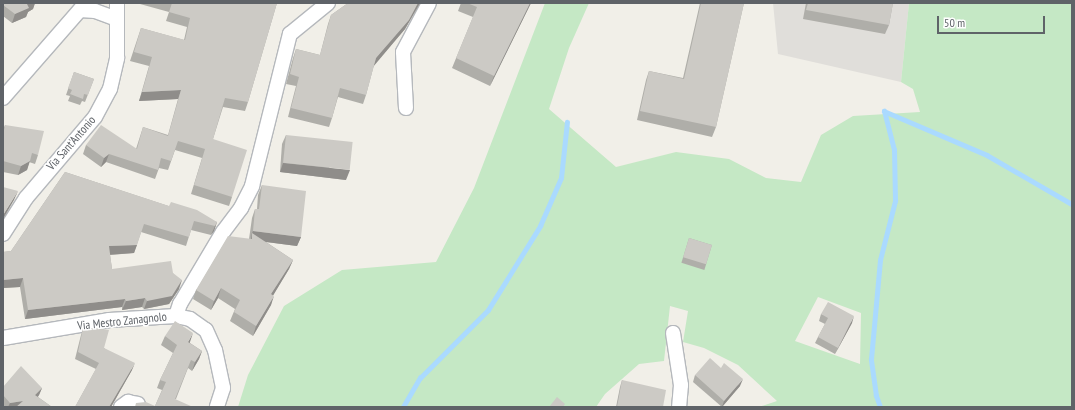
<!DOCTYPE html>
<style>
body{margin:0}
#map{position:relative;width:1075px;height:410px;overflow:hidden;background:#f1efe8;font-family:"PT Sans Narrow",sans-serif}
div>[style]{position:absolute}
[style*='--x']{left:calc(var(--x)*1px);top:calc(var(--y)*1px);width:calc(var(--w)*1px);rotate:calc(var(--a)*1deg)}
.industrial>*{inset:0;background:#e0deda}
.green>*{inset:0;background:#c5e8c5}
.stream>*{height:4.5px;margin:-2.25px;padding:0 2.25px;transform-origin:2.25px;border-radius:2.25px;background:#aadaff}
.roads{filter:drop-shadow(1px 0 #b5b8bc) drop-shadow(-1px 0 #b5b8bc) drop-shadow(0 1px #b5b8bc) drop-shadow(0 -1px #b5b8bc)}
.street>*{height:14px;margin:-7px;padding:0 7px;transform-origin:7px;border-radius:7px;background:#fff}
.wall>*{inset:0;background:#afaea9;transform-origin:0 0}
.shaded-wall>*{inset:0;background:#8f8d8a}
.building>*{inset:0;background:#cccac5;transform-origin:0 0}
span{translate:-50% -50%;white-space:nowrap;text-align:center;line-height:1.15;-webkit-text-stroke:3px #fff;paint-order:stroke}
.street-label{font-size:12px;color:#5f6368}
.frame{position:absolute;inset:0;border:4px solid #5f6368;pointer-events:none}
.scale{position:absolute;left:937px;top:16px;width:108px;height:18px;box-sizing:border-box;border:2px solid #5f6368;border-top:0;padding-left:5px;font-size:12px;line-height:14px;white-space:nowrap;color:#5f6368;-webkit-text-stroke:3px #fff;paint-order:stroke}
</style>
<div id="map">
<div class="industrial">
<div style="clip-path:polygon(773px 3px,909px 3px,901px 82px,778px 54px)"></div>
</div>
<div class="green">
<div style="clip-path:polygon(evenodd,545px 3px,589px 3px,569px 48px,549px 109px,616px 167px,676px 152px,729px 159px,766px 178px,801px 182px,821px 135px,853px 116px,920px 112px,913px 89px,901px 82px,909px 3px,1072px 3px,1072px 407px,759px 407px,777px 401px,738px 365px,704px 348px,683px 342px,688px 311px,670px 306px,664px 361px,639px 364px,605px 394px,596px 407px,238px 407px,248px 375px,284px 306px,342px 270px,436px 262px,474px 188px,545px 3px,818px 297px,861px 313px,860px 364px,795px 341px,818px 297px)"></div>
</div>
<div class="stream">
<div style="--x:884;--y:111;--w:112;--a:23.1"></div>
<div style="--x:987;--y:155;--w:98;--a:30"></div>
<div style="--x:403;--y:407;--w:34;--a:-60"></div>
<div style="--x:420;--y:378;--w:96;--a:-45"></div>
<div style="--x:488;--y:310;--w:99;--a:-58.2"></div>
<div style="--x:540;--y:226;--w:52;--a:-66.4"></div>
<div style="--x:561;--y:178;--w:56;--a:-83.9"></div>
<div style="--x:880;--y:407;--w:12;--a:-110"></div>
<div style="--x:876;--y:396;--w:37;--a:-98"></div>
<div style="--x:871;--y:359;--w:99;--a:-84.8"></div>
<div style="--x:880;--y:260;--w:61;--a:-75.7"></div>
<div style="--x:895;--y:201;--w:51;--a:-91.1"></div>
<div style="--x:894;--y:150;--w:40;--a:-104.4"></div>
</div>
<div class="roads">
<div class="street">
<div style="--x:80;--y:10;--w:15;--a:4"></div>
<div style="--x:95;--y:11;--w:23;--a:20"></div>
<div style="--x:3;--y:98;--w:126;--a:-48.9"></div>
<div style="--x:406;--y:108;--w:56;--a:-93.1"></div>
<div style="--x:403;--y:52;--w:55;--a:-62"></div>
<div style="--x:3;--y:234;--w:43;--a:-57.4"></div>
<div style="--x:26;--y:198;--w:106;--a:-49.6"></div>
<div style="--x:95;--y:117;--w:32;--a:-62"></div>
<div style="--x:110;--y:89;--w:32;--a:-77"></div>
<div style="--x:117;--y:58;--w:55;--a:-90"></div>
<div style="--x:176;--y:316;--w:13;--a:-72"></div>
<div style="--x:180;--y:304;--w:84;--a:-59.2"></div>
<div style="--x:223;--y:232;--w:30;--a:-53"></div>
<div style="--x:241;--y:208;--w:25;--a:-63"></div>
<div style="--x:252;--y:186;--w:157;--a:-76"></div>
<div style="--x:290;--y:34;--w:49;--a:-39.2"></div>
<div style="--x:673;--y:333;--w:53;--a:81.3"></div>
<div style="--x:681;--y:385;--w:22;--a:95"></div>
<div style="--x:3;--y:338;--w:108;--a:-9.6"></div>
<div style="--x:109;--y:320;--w:67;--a:-3.4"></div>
<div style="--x:176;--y:316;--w:14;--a:12"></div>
<div style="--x:190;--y:319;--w:19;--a:35"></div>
<div style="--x:206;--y:330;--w:22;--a:66"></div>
<div style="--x:215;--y:350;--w:39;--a:78"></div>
<div style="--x:223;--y:388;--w:20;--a:108"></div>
<div style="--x:121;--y:407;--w:9;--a:-36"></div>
<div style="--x:128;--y:402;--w:10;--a:11"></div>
</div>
</div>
<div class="wall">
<div style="clip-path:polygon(3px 3px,35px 3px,33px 9px,28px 12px,26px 17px,12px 23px,3px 16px)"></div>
<div style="clip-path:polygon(140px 3px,277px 3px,248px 102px,245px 111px,223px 107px,213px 139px,232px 197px,229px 206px,191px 194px,202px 158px,175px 150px,168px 170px,159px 168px,155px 179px,106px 162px,101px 167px,83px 154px,86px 145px,136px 149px,143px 127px,168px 135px,178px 99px,139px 101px,149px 66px,130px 61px,141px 28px,184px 40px,187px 27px,166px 21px,169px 12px,140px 4px)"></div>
<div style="clip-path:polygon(348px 3px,420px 3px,405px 29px,374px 65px,366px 95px,363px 104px,338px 97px,332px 118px,329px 127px,288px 117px,296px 86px,286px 84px,293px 58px,296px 49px,320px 55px,328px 24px,331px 15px)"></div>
<div style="clip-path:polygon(461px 3px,531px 3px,490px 86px,452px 68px,473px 17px,458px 11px)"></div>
<div style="clip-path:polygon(700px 3px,744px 3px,716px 127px,712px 137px,637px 120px,646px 80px,649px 71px,683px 78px)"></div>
<div style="clip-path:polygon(806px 3px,893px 3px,889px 25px,885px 34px,803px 19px)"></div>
<div style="clip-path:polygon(74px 72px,94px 79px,85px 102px,82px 101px,80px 105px,68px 101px,70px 96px,66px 95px)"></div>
<div style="clip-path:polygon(5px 125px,38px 155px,35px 164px,29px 162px,27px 170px,18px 175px,3px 172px,3px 130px)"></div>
<div style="clip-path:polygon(286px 135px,346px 180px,280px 172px,282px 144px)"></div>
<div style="clip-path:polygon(65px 172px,217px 222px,214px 231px,211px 235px,191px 230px,186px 246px,141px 232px,134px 253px,110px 255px,112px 269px,173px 273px,179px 289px,169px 304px,144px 309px,142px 307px,122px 310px,122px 307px,25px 319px,20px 287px,3px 288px,3px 252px,11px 251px)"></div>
<div style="clip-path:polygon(262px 185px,301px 237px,297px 246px,266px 242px,293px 260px,289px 269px,273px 295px,271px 305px,253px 336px,230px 321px,235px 309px,218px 298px,211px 310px,193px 299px,196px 290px,249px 239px,252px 218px,255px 209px,257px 209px,258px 195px)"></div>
<div style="left:689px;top:238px;width:24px;height:26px;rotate:17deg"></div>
<div style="clip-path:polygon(821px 314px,852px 323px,835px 354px,815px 343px,818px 337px,825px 324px,819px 321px)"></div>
<div style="clip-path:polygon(83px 328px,104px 348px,132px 370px,111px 407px,75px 407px,96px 369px,75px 359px,81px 335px)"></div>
<div style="clip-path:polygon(165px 336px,190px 342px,190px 343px,202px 351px,199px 359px,192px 371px,188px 368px,176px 399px,155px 406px,162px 390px,157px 388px,160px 380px,173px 353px,161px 345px)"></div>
<div style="clip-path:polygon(695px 375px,740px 386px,722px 407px,693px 382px)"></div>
<div style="clip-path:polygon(622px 380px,663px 407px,616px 407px,620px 387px)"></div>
<div style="clip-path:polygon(3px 387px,42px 388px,39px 395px,38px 397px,52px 407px,5px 407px,3px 405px)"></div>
</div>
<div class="shaded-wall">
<div style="clip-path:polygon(31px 3px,35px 3px,33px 9px,28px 12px,26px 17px,12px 23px,15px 14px,27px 4px)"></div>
<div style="clip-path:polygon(418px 3px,420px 3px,405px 29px,373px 67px,376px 58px)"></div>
<div style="clip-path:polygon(530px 3px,531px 3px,490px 86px,494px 76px)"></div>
<div style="clip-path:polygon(181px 90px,178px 99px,139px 101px,142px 92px)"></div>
<div style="clip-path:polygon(109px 154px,106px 162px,101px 167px,104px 158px)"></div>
<div style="clip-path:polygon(30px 161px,27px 170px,18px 175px,21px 166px)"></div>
<div style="clip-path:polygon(283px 163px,350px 170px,346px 180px,280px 172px)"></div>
<div style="clip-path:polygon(18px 191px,14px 200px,3px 219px,3px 215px)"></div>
<div style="clip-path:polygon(217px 222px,214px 231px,211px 235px,215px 226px)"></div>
<div style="clip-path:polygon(253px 231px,301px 237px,297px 246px,251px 240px,252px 233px,249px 240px)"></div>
<div style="clip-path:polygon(137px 245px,134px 253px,106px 255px,109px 246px)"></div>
<div style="clip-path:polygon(293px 260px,289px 269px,268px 304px,271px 294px)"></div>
<div style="clip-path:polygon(23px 278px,20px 287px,3px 288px,3px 280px)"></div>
<div style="clip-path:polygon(182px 280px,179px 289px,169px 304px,144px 309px,147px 301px)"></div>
<div style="clip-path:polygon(221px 288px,218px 298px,211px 310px,214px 301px)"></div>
<div style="clip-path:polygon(274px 296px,271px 305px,253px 336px,256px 326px)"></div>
<div style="clip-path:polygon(145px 298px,142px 307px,122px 310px,126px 301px)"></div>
<div style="clip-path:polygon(125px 299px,122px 307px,25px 319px,28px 310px)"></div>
<div style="clip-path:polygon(854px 316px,852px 323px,835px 354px)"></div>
<div style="clip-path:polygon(193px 333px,190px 342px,185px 350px,188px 342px)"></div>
<div style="clip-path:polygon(202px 351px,199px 359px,192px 371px,195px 362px)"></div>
<div style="clip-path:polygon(135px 363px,132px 370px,111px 407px,109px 407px)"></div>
<div style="clip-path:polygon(743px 379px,740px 386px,722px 407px,724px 401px)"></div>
<div style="clip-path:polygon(42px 388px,39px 395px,33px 402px,35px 395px)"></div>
<div style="clip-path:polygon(23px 401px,21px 407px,8px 407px,10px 403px)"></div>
</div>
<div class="building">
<div style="clip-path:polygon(3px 3px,31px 3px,27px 4px,29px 8px,15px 14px,3px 5px)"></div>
<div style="clip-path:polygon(171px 3px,277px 3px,248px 102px,225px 98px,213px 139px,247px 150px,232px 197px,194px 185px,205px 149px,178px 141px,171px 161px,161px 158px,158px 170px,109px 154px,104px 158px,86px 145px,101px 125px,137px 149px,143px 127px,168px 136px,181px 90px,142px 92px,152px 57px,134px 52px,141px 28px,185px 40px,190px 18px,169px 12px,172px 3px)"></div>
<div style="clip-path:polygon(348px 3px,418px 3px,409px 20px,376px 58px,366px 95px,340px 88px,332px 118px,291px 108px,299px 77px,290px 74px,296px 49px,320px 55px,331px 15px)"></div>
<div style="clip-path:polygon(467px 3px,530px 3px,494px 76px,456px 58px,477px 7px)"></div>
<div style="clip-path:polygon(701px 3px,744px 3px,716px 127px,640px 111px,649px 71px,684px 79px)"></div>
<div style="clip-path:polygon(808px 3px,893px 3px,889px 25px,806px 10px)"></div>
<div style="clip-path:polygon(74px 72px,94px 79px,88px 95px,84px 94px,83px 99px,70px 94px,72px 90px,68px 88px)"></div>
<div style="clip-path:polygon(5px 125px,44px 131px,38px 155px,32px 153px,30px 161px,21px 166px,3px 161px,3px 135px)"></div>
<div style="left:286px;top:135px;width:67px;height:28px;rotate:6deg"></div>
<div style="clip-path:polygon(65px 172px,169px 206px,171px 202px,197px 210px,217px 222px,215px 226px,194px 221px,189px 237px,144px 224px,137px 245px,109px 246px,112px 269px,171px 261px,173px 273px,182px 280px,172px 296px,147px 301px,145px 298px,126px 301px,125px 299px,28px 310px,23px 278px,3px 280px,3px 252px,11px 251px)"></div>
<div style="clip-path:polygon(262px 185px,306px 191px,301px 237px,253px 231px,255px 209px,259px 209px)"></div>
<div style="clip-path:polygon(3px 187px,18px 191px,3px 215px)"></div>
<div style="clip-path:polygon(252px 233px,293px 260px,271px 294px,274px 296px,256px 326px,234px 312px,240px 300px,221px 288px,214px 301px,196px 290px,228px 236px,252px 239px)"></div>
<div style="left:689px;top:238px;width:24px;height:20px;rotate:17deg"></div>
<div style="clip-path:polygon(828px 302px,854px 316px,838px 348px,818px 337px,828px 318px,821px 314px)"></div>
<div style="clip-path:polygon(175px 321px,193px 333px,188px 342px,202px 351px,195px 362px,191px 360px,175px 399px,193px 407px,135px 407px,136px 403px,146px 402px,155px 406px,166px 382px,160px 380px,177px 345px,165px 336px)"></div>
<div style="clip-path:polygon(83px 328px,95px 328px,109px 330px,104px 348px,135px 363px,109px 407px,75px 407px,99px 363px,78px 352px)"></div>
<div style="clip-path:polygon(710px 358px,721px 368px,724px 363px,743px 379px,724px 401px,695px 375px)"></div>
<div style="clip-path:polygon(21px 366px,42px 388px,35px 395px,52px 407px,16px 407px,23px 401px,10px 403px,3px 395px,3px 387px)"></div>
<div style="clip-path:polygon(622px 380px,666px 390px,663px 407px,617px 407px)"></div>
<div style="clip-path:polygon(557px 397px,565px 404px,563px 407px,549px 407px)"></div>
</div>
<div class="street-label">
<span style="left:71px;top:143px;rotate:-49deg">Via Sant'Antonio</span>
<span style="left:122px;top:321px;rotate:-6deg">Via Mestro Zanagnolo</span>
</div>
<div class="frame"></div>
<div class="scale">50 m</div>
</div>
